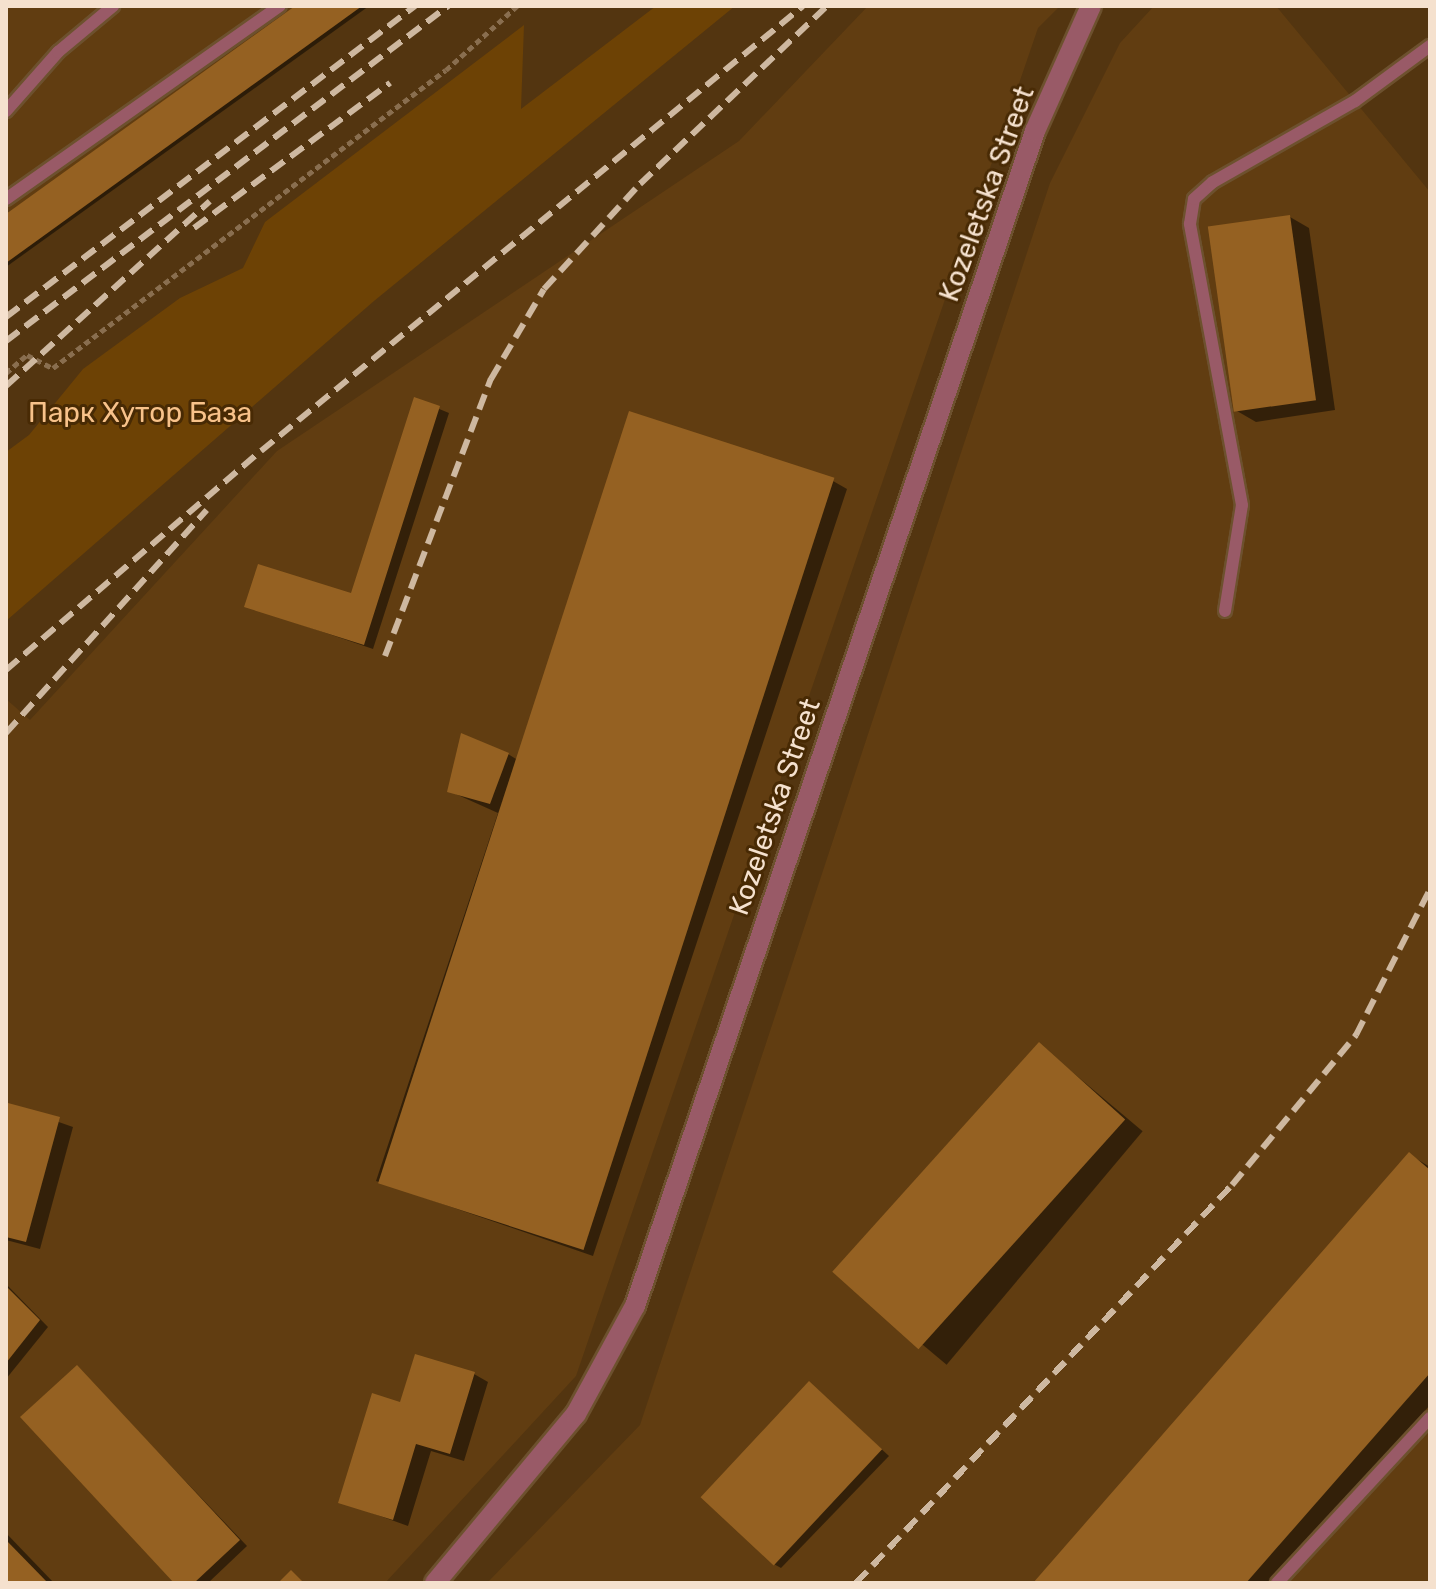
<!DOCTYPE html>
<meta charset="utf-8">
<style>
body{margin:0}
#map{position:relative;width:1436px;height:1589px;overflow:hidden;background:#533510;font-family:Rubik,sans-serif}
div>[style]{position:absolute}
[style*='--x']{left:calc(var(--x)*1px);top:calc(var(--y)*1px);width:calc(var(--w)*1px);rotate:calc(var(--a)*1deg)}
.built>*{inset:0;background:#613d11}
.green>*{inset:0;background:#6d4205}
.shadow>*{inset:0;background:#0007;transform-origin:0 0}
.building>*{inset:0;background:#956122;transform-origin:0 0}
.path>*{height:5px;margin-top:-2.5px;transform-origin:0;background:repeating-linear-gradient(90deg,#896e4f 0 6px,transparent 0 10px)}
.roads{filter:drop-shadow(2px 0 #6d512e) drop-shadow(-2px 0 #6d512e) drop-shadow(0 2px #6d512e) drop-shadow(0 -2px #6d512e)}
.service>*{height:12px;margin:-6px;padding:0 6px;transform-origin:6px;border-radius:6px;background:#995a67}
.minor>*{height:20px;margin:-10px;padding:0 10px;transform-origin:10px;border-radius:10px;background:#995a67}
.rail>*{height:6px;margin-top:-3px;transform-origin:0;background:repeating-linear-gradient(90deg,#ceb8a0 0 16px,transparent 0 24px)}
span{translate:-50% -50%;white-space:nowrap;text-align:center;line-height:1.15;-webkit-text-stroke:6px #482a04;paint-order:stroke}
.street-label{font-size:28px;color:#f5e1ce}
.park-label{font-size:28px;color:#f8c28a}
.frame{position:absolute;inset:0;border:8px solid #f5e1ce;pointer-events:none}
</style>
<div id="map">
<div class="built">
<div style="clip-path:polygon(6px 6px,362px 6px,6px 263px)"></div>
<div style="clip-path:polygon(868px 6px,1060px 6px,1038px 28px,576px 1376px,385px 1583px,6px 1583px,6px 699px,30px 720px,277px 451px,739px 141px)"></div>
<div style="clip-path:polygon(1154px 6px,1276px 6px,1430px 192px,1430px 1583px,487px 1583px,640px 1425px,1050px 183px,1120px 43px)"></div>
</div>
<div class="green">
<div style="clip-path:polygon(656px 6px,735px 6px,374px 301px,6px 621px,6px 452px,29px 435px,83px 369px,180px 298px,243px 268px,265px 222px,524px 25px,521px 109px)"></div>
</div>
<div class="shadow">
<div style="clip-path:polygon(301px 6px,369px 6px,6px 267px,6px 220px)"></div>
<div style="clip-path:polygon(1290px 217px,1309px 228px,1335px 410px,1256px 422px,1237px 411px)"></div>
<div style="clip-path:polygon(415px 399px,449px 413px,373px 649px,247px 606px,352px 596px)"></div>
<div style="clip-path:polygon(833px 481px,847px 489px,593px 1256px,376px 1181px,498px 813px,449px 791px,508px 754px,516px 759px)"></div>
<div style="left:1040px;top:1045px;width:134px;height:305px;rotate:40deg"></div>
<div style="clip-path:polygon(10px 1105px,73px 1127px,40px 1249px,6px 1240px)"></div>
<div style="clip-path:polygon(1410px 1155px,1430px 1167px,1430px 1405px,1274px 1583px,1036px 1583px)"></div>
<div style="clip-path:polygon(6px 1284px,48px 1327px,6px 1379px)"></div>
<div style="clip-path:polygon(77px 1367px,247px 1546px,208px 1583px,177px 1583px)"></div>
<div style="clip-path:polygon(474px 1374px,488px 1382px,464px 1461px,431px 1451px,408px 1526px,341px 1502px,402px 1404px)"></div>
<div style="clip-path:polygon(810px 1383px,889px 1456px,781px 1568px,772px 1563px)"></div>
<div style="clip-path:polygon(6px 1533px,54px 1583px,6px 1583px)"></div>
</div>
<div class="building">
<div style="clip-path:polygon(295px 6px,362px 6px,6px 263px,6px 214px)"></div>
<div style="left:1290px;top:215px;width:187px;height:83px;rotate:82deg"></div>
<div style="clip-path:polygon(414px 397px,440px 406px,364px 645px,244px 607px,258px 564px,351px 593px)"></div>
<div style="left:629px;top:411px;width:216px;height:812px;rotate:18deg"></div>
<div style="clip-path:polygon(461px 733px,509px 753px,490px 804px,447px 792px)"></div>
<div style="left:1039px;top:1042px;width:116px;height:309px;rotate:42deg"></div>
<div style="clip-path:polygon(8px 1103px,60px 1117px,26px 1242px,6px 1237px)"></div>
<div style="clip-path:polygon(1409px 1152px,1430px 1170px,1430px 1373px,1246px 1583px,1033px 1583px)"></div>
<div style="clip-path:polygon(6px 1286px,40px 1320px,6px 1363px)"></div>
<div style="clip-path:polygon(415px 1354px,475px 1372px,450px 1454px,416px 1444px,393px 1520px,338px 1503px,372px 1393px,400px 1402px)"></div>
<div style="clip-path:polygon(77px 1365px,240px 1540px,194px 1583px,174px 1583px,20px 1417px)"></div>
<div style="left:809px;top:1381px;width:100px;height:159px;rotate:43deg"></div>
<div style="clip-path:polygon(6px 1540px,48px 1583px,6px 1583px)"></div>
<div style="clip-path:polygon(291px 1570px,304px 1583px,278px 1583px)"></div>
</div>
<div class="path">
<div style="--x:6;--y:373;--w:28;--a:-41"></div>
<div style="--x:27;--y:355;--w:29;--a:27"></div>
<div style="--x:53;--y:368;--w:493;--a:-37.2"></div>
<div style="--x:446;--y:70;--w:96;--a:-42"></div>
</div>
<div class="roads">
<div class="service">
<div style="--x:6;--y:111;--w:79;--a:-48.6"></div>
<div style="--x:58;--y:52;--w:72;--a:-39.9"></div>
<div style="--x:6;--y:199;--w:335;--a:-35.2"></div>
<div style="--x:1225;--y:611;--w:107;--a:-80.9"></div>
<div style="--x:1242;--y:505;--w:286;--a:-100.5"></div>
<div style="--x:1190;--y:224;--w:25;--a:-81"></div>
<div style="--x:1194;--y:199;--w:25;--a:-42"></div>
<div style="--x:1213;--y:182;--w:163;--a:-29.7"></div>
<div style="--x:1355;--y:101;--w:93;--a:-36.3"></div>
<div style="--x:1277;--y:1583;--w:225;--a:-47.2"></div>
</div>
<div class="minor">
<div style="--x:435;--y:1583;--w:220;--a:-50.2"></div>
<div style="--x:576;--y:1414;--w:123;--a:-61.4"></div>
<div style="--x:635;--y:1306;--w:1241;--a:-71.2"></div>
<div style="--x:1035;--y:131;--w:137;--a:-65.9"></div>
</div>
</div>
<div class="rail">
<div style="--x:194;--y:228;--w:244;--a:-36.5"></div>
<div style="--x:6;--y:317;--w:514;--a:-37.25"></div>
<div style="--x:6;--y:341;--w:555;--a:-37.16"></div>
<div style="--x:6;--y:386;--w:275;--a:-42.2"></div>
<div style="--x:385;--y:656;--w:297;--a:-69.1"></div>
<div style="--x:491;--y:379;--w:104;--a:-59.5"></div>
<div style="--x:544;--y:289;--w:142;--a:-47.6"></div>
<div style="--x:640;--y:184;--w:258;--a:-43.6"></div>
<div style="--x:6;--y:670;--w:336;--a:-40.7"></div>
<div style="--x:261;--y:451;--w:701;--a:-39.39"></div>
<div style="--x:6;--y:733;--w:300;--a:-48"></div>
<div style="--x:856;--y:1583;--w:548;--a:-46.63"></div>
<div style="--x:1232;--y:1185;--w:195;--a:-50.4"></div>
<div style="--x:1356;--y:1035;--w:164;--a:-63.1"></div>
</div>
<div class="street-label">
<span style="left:987px;top:194px;rotate:-70deg">Kozeletska Street</span>
<span style="left:775px;top:807px;rotate:-71deg">Kozeletska Street</span>
</div>
<div class="park-label">
<span style="left:140px;top:413px">Парк Хутор База</span>
</div>
<div class="frame"></div>
</div>
